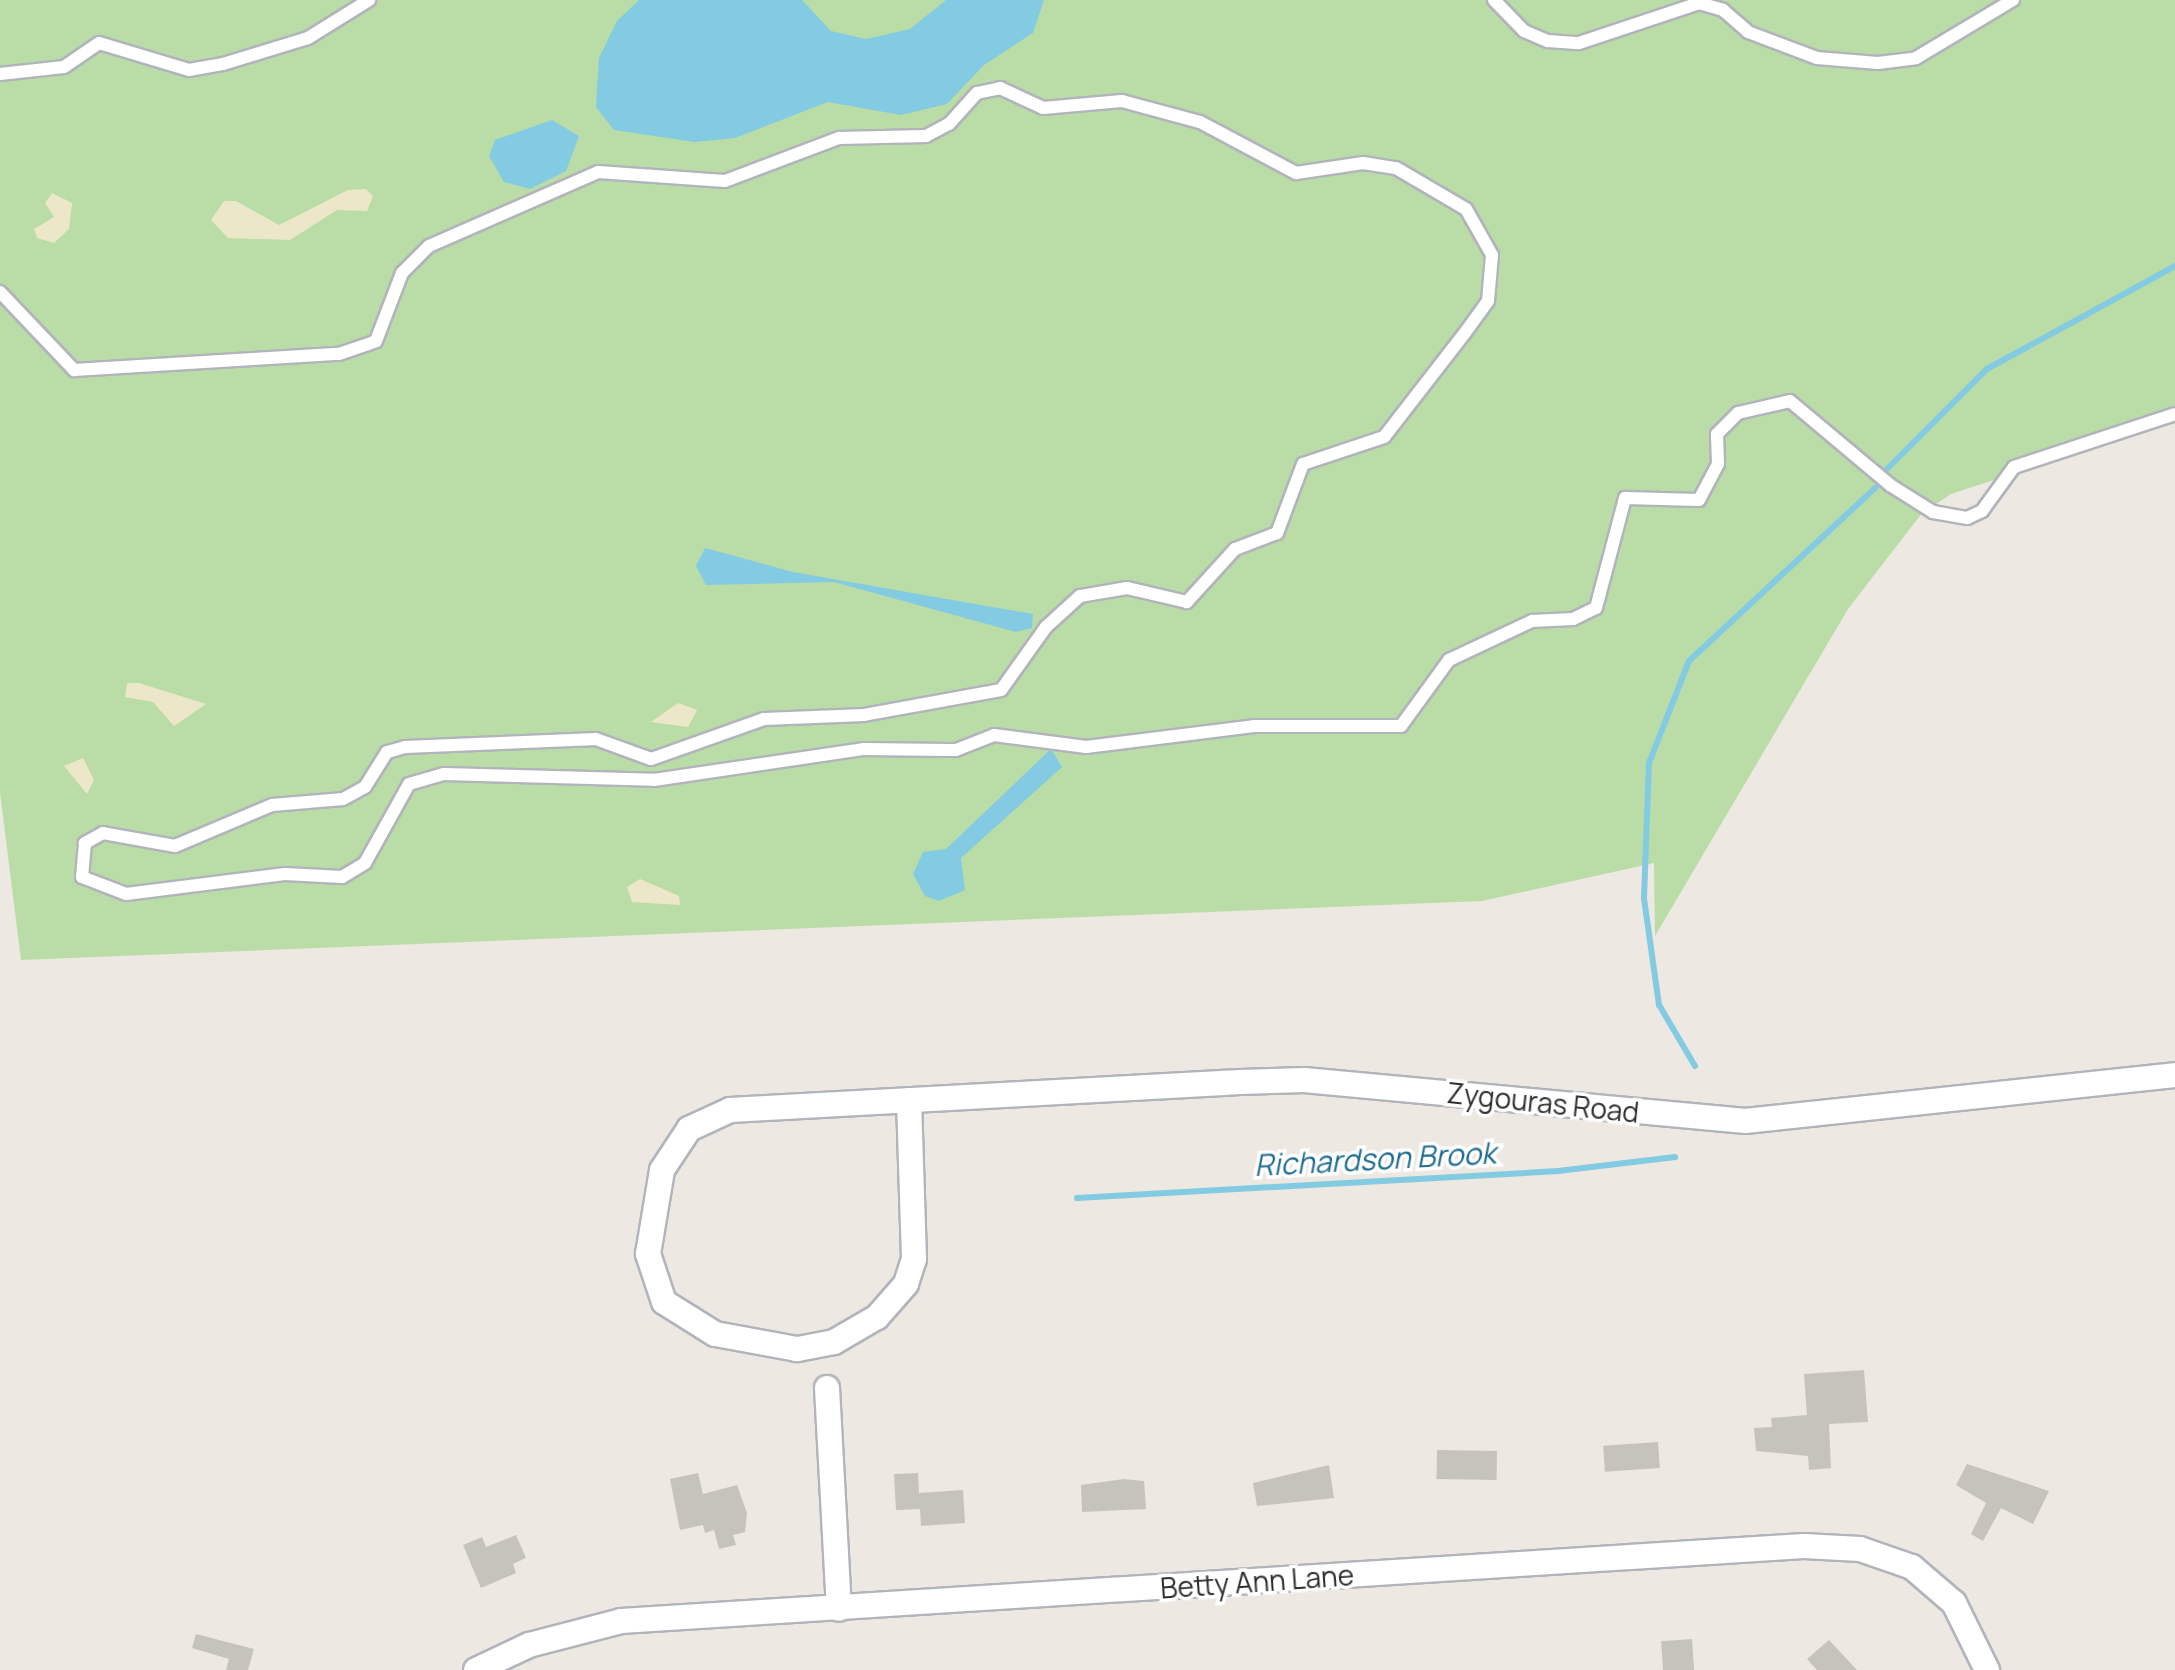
<!DOCTYPE html>
<style>
body{margin:0}
#map{position:relative;width:2175px;height:1670px;overflow:hidden;background:#ede8e2;font-family:Manrope,sans-serif}
div>[style]{position:absolute}
[style*='--x']{left:calc(var(--x)*1px);top:calc(var(--y)*1px);width:calc(var(--w)*1px);rotate:calc(var(--a)*1deg)}
.green>*{inset:0;background:#badca6}
.sand>*{inset:0;background:#ede7ca}
.water>*{inset:0;background:#83cbe2}
.stream>*{height:6px;margin:-3px;padding:0 3px;transform-origin:3px;border-radius:3px;background:#83cbe2}
.building>*{inset:0;background:#c6c3bd;transform-origin:0 0}
.roads{filter:drop-shadow(2px 0 #b2b4bc) drop-shadow(-2px 0 #b2b4bc) drop-shadow(0 2px #b2b4bc) drop-shadow(0 -2px #b2b4bc)}
.lane>*{height:12px;margin:-6px;padding:0 6px;transform-origin:6px;border-radius:6px;background:#fff}
.street>*{height:24px;margin:-12px;padding:0 12px;transform-origin:12px;border-radius:12px;background:#fff}
span{translate:-50% -50%;white-space:nowrap;text-align:center;line-height:1.15;-webkit-text-stroke:7px #fff;paint-order:stroke}
.street-label{font-size:28px;color:#2e2e2e}
.water-label{font-size:30px;color:#1e6d91;font-style:italic}
</style>
<div id="map">
<div class="green">
<div style="clip-path:polygon(0 0,2175px 0,2175px 421px,1951px 494px,1922px 513px,1848px 609px,1655px 936px,1654px 863px,1482px 901px,21px 960px,0 792px)"></div>
</div>
<div class="sand">
<div style="clip-path:polygon(366px 189px,373px 196px,367px 211px,337px 210px,290px 240px,228px 238px,211px 220px,224px 201px,236px 201px,279px 225px,348px 190px)"></div>
<div style="clip-path:polygon(52px 193px,72px 203px,69px 229px,54px 243px,37px 238px,34px 229px,54px 217px,45px 203px)"></div>
<div style="clip-path:polygon(127px 683px,139px 683px,206px 704px,174px 726px,153px 702px,125px 697px)"></div>
<div style="clip-path:polygon(678px 703px,697px 710px,688px 727px,651px 722px)"></div>
<div style="clip-path:polygon(83px 758px,94px 780px,87px 794px,64px 766px)"></div>
<div style="clip-path:polygon(640px 879px,679px 896px,680px 905px,632px 902px,627px 887px)"></div>
</div>
<div class="water">
<div style="clip-path:polygon(639px 0,802px 0,831px 31px,866px 39px,910px 29px,946px 0,1044px 0,1033px 33px,984px 65px,947px 104px,901px 115px,828px 102px,735px 138px,695px 142px,614px 130px,596px 107px,599px 58px,617px 21px)"></div>
<div style="clip-path:polygon(552px 120px,579px 136px,566px 171px,530px 189px,504px 182px,489px 156px,495px 140px)"></div>
<div style="clip-path:polygon(705px 548px,793px 572px,1033px 614px,1032px 628px,1016px 632px,834px 582px,706px 585px,696px 566px)"></div>
<div style="clip-path:polygon(1051px 749px,1062px 767px,961px 858px,965px 890px,939px 901px,925px 896px,913px 874px,923px 852px,946px 849px)"></div>
</div>
<div class="stream">
<div style="--x:1885;--y:471;--w:144;--a:-45"></div>
<div style="--x:1987;--y:369;--w:214;--a:-28.7"></div>
<div style="--x:1695;--y:1066;--w:71;--a:-120.5"></div>
<div style="--x:1659;--y:1005;--w:108;--a:-98"></div>
<div style="--x:1644;--y:898;--w:135;--a:-87.9"></div>
<div style="--x:1649;--y:763;--w:110;--a:-68.6"></div>
<div style="--x:1689;--y:661;--w:255;--a:-42.9"></div>
<div style="--x:1077;--y:1198;--w:482;--a:-3.2"></div>
<div style="--x:1558;--y:1171;--w:118;--a:-6.8"></div>
</div>
<div class="building">
<div style="clip-path:polygon(1864px 1370px,1868px 1422px,1829px 1424px,1831px 1468px,1809px 1470px,1808px 1456px,1756px 1451px,1754px 1428px,1772px 1427px,1771px 1418px,1807px 1415px,1804px 1374px)"></div>
<div style="left:1658px;top:1442px;width:26px;height:55px;rotate:86deg"></div>
<div style="left:1437px;top:1450px;width:60px;height:29px;rotate:1deg"></div>
<div style="clip-path:polygon(1967px 1464px,2049px 1491px,2033px 1524px,2001px 1508px,1983px 1541px,1971px 1534px,1986px 1503px,1956px 1485px)"></div>
<div style="clip-path:polygon(1329px 1465px,1334px 1498px,1257px 1506px,1253px 1483px)"></div>
<div style="clip-path:polygon(698px 1473px,703px 1494px,737px 1485px,747px 1513px,745px 1532px,733px 1535px,736px 1545px,719px 1549px,714px 1530px,705px 1533px,703px 1525px,680px 1530px,670px 1479px)"></div>
<div style="clip-path:polygon(918px 1473px,919px 1493px,963px 1490px,965px 1523px,921px 1526px,920px 1509px,896px 1510px,894px 1474px)"></div>
<div style="clip-path:polygon(1124px 1479px,1144px 1481px,1146px 1509px,1082px 1512px,1081px 1485px)"></div>
<div style="clip-path:polygon(516px 1535px,526px 1558px,513px 1564px,516px 1573px,481px 1588px,463px 1545px,482px 1537px,486px 1547px)"></div>
<div style="clip-path:polygon(196px 1634px,254px 1649px,248px 1670px,226px 1670px,229px 1659px,192px 1648px)"></div>
<div style="left:1692px;top:1639px;width:31px;height:31px;rotate:86deg"></div>
<div style="clip-path:polygon(1829px 1640px,1857px 1670px,1817px 1670px,1807px 1659px)"></div>
</div>
<div class="roads">
<div class="lane">
<div style="--x:1494;--y:0;--w:43;--a:45.9"></div>
<div style="--x:1524;--y:31;--w:26;--a:23"></div>
<div style="--x:1548;--y:41;--w:31;--a:4"></div>
<div style="--x:1579;--y:43;--w:126;--a:-18.4"></div>
<div style="--x:1699;--y:3;--w:25;--a:16"></div>
<div style="--x:1723;--y:10;--w:33;--a:41"></div>
<div style="--x:1748;--y:32;--w:74;--a:20.6"></div>
<div style="--x:1817;--y:58;--w:61;--a:4.7"></div>
<div style="--x:1878;--y:63;--w:38;--a:-7"></div>
<div style="--x:1916;--y:58;--w:113;--a:-30.9"></div>
<div style="--x:0;--y:74;--w:64;--a:-6.2"></div>
<div style="--x:64;--y:67;--w:42;--a:-34.4"></div>
<div style="--x:99;--y:43;--w:94;--a:16.7"></div>
<div style="--x:189;--y:70;--w:35;--a:-10"></div>
<div style="--x:223;--y:64;--w:89;--a:-17"></div>
<div style="--x:308;--y:38;--w:72;--a:-31.9"></div>
<div style="--x:0;--y:292;--w:108;--a:46.5"></div>
<div style="--x:74;--y:370;--w:265;--a:-3.5"></div>
<div style="--x:339;--y:354;--w:39;--a:-19"></div>
<div style="--x:376;--y:341;--w:73;--a:-69.1"></div>
<div style="--x:402;--y:273;--w:38;--a:-45"></div>
<div style="--x:429;--y:246;--w:184;--a:-23.6"></div>
<div style="--x:598;--y:172;--w:127;--a:4.1"></div>
<div style="--x:725;--y:181;--w:122;--a:-20.7"></div>
<div style="--x:839;--y:138;--w:87;--a:-1.3"></div>
<div style="--x:926;--y:136;--w:26;--a:-28"></div>
<div style="--x:949;--y:124;--w:42;--a:-47.9"></div>
<div style="--x:977;--y:93;--w:24;--a:-12"></div>
<div style="--x:1000;--y:88;--w:47;--a:24.9"></div>
<div style="--x:1043;--y:108;--w:79;--a:-5.1"></div>
<div style="--x:1122;--y:101;--w:81;--a:15.1"></div>
<div style="--x:1200;--y:122;--w:109;--a:28"></div>
<div style="--x:1296;--y:173;--w:68;--a:-8.5"></div>
<div style="--x:1363;--y:163;--w:33;--a:9"></div>
<div style="--x:1396;--y:168;--w:81;--a:30.4"></div>
<div style="--x:1466;--y:209;--w:53;--a:60.5"></div>
<div style="--x:1492;--y:255;--w:46;--a:95"></div>
<div style="--x:1488;--y:301;--w:41;--a:126"></div>
<div style="--x:1464;--y:334;--w:130;--a:127.8"></div>
<div style="--x:1384;--y:437;--w:85;--a:161.6"></div>
<div style="--x:1303;--y:464;--w:74;--a:110.6"></div>
<div style="--x:1277;--y:533;--w:45;--a:159.1"></div>
<div style="--x:1235;--y:549;--w:72;--a:132.2"></div>
<div style="--x:1187;--y:602;--w:62;--a:-166.9"></div>
<div style="--x:1127;--y:588;--w:48;--a:170.3"></div>
<div style="--x:1080;--y:596;--w:46;--a:137.6"></div>
<div style="--x:1046;--y:627;--w:77;--a:125.5"></div>
<div style="--x:1001;--y:690;--w:139;--a:169.7"></div>
<div style="--x:864;--y:715;--w:100;--a:177.7"></div>
<div style="--x:764;--y:719;--w:120;--a:160.5"></div>
<div style="--x:651;--y:759;--w:59;--a:-160"></div>
<div style="--x:596;--y:739;--w:191;--a:177.6"></div>
<div style="--x:405;--y:747;--w:19;--a:164"></div>
<div style="--x:387;--y:752;--w:41;--a:122.2"></div>
<div style="--x:365;--y:787;--w:25;--a:151"></div>
<div style="--x:343;--y:799;--w:71;--a:175.2"></div>
<div style="--x:272;--y:805;--w:105;--a:157.1"></div>
<div style="--x:175;--y:846;--w:73;--a:-169.8"></div>
<div style="--x:103;--y:833;--w:21;--a:151"></div>
<div style="--x:85;--y:843;--w:34;--a:95"></div>
<div style="--x:82;--y:877;--w:47;--a:21.1"></div>
<div style="--x:126;--y:894;--w:160;--a:-7.2"></div>
<div style="--x:285;--y:874;--w:57;--a:3"></div>
<div style="--x:342;--y:877;--w:27;--a:-31"></div>
<div style="--x:365;--y:863;--w:90;--a:-60.9"></div>
<div style="--x:409;--y:784;--w:36;--a:-16"></div>
<div style="--x:444;--y:774;--w:210;--a:1.6"></div>
<div style="--x:654;--y:780;--w:211;--a:-8.4"></div>
<div style="--x:863;--y:749;--w:93;--a:0.6"></div>
<div style="--x:956;--y:750;--w:41;--a:-21.5"></div>
<div style="--x:994;--y:735;--w:93;--a:7.4"></div>
<div style="--x:1086;--y:747;--w:169;--a:-7.1"></div>
<div style="--x:1254;--y:726;--w:147;--a:0"></div>
<div style="--x:1401;--y:726;--w:82;--a:-54"></div>
<div style="--x:1449;--y:660;--w:92;--a:-25.2"></div>
<div style="--x:1532;--y:621;--w:41;--a:-2.8"></div>
<div style="--x:1573;--y:619;--w:25;--a:-26"></div>
<div style="--x:1596;--y:608;--w:114;--a:-75.2"></div>
<div style="--x:1625;--y:498;--w:74;--a:1.5"></div>
<div style="--x:1699;--y:500;--w:41;--a:-62.2"></div>
<div style="--x:1718;--y:464;--w:30;--a:-92"></div>
<div style="--x:1717;--y:434;--w:30;--a:-45"></div>
<div style="--x:1738;--y:413;--w:53;--a:-13"></div>
<div style="--x:1790;--y:401;--w:131;--a:40"></div>
<div style="--x:1890;--y:485;--w:51;--a:32.1"></div>
<div style="--x:1933;--y:512;--w:35;--a:10"></div>
<div style="--x:1967;--y:518;--w:17;--a:-25"></div>
<div style="--x:1982;--y:511;--w:54;--a:-54"></div>
<div style="--x:2014;--y:467;--w:169;--a:-18.2"></div>
</div>
<div class="street">
<div style="--x:909;--y:1100;--w:159;--a:88.2"></div>
<div style="--x:914;--y:1259;--w:26;--a:108"></div>
<div style="--x:906;--y:1284;--w:44;--a:131.3"></div>
<div style="--x:877;--y:1317;--w:50;--a:149.8"></div>
<div style="--x:834;--y:1342;--w:38;--a:169"></div>
<div style="--x:797;--y:1349;--w:83;--a:-169.6"></div>
<div style="--x:715;--y:1334;--w:60;--a:-147.9"></div>
<div style="--x:664;--y:1302;--w:51;--a:-108.4"></div>
<div style="--x:648;--y:1254;--w:85;--a:-80.5"></div>
<div style="--x:662;--y:1170;--w:49;--a:-56.6"></div>
<div style="--x:689;--y:1129;--w:45;--a:-24.9"></div>
<div style="--x:730;--y:1110;--w:511;--a:-3.14"></div>
<div style="--x:1240;--y:1082;--w:64;--a:-1.8"></div>
<div style="--x:1304;--y:1080;--w:443;--a:5.3"></div>
<div style="--x:1745;--y:1121;--w:432;--a:-6.1"></div>
<div style="--x:827;--y:1388;--w:221;--a:86.9"></div>
<div style="--x:476;--y:1670;--w:59;--a:-25.3"></div>
<div style="--x:529;--y:1645;--w:95;--a:-14.6"></div>
<div style="--x:621;--y:1621;--w:1185;--a:-3.63"></div>
<div style="--x:1804;--y:1546;--w:56;--a:3.1"></div>
<div style="--x:1860;--y:1549;--w:55;--a:19.1"></div>
<div style="--x:1912;--y:1567;--w:55;--a:40.6"></div>
<div style="--x:1954;--y:1603;--w:75;--a:63.8"></div>
</div>
</div>
<div class="street-label">
<span style="left:1543px;top:1102px;rotate:6deg">Zygouras Road</span>
<span style="left:1257px;top:1581px;rotate:-4deg">Betty Ann Lane</span>
</div>
<div class="water-label">
<span style="left:1375px;top:1159px;rotate:-3deg">Richardson Brook</span>
</div>
</div>
